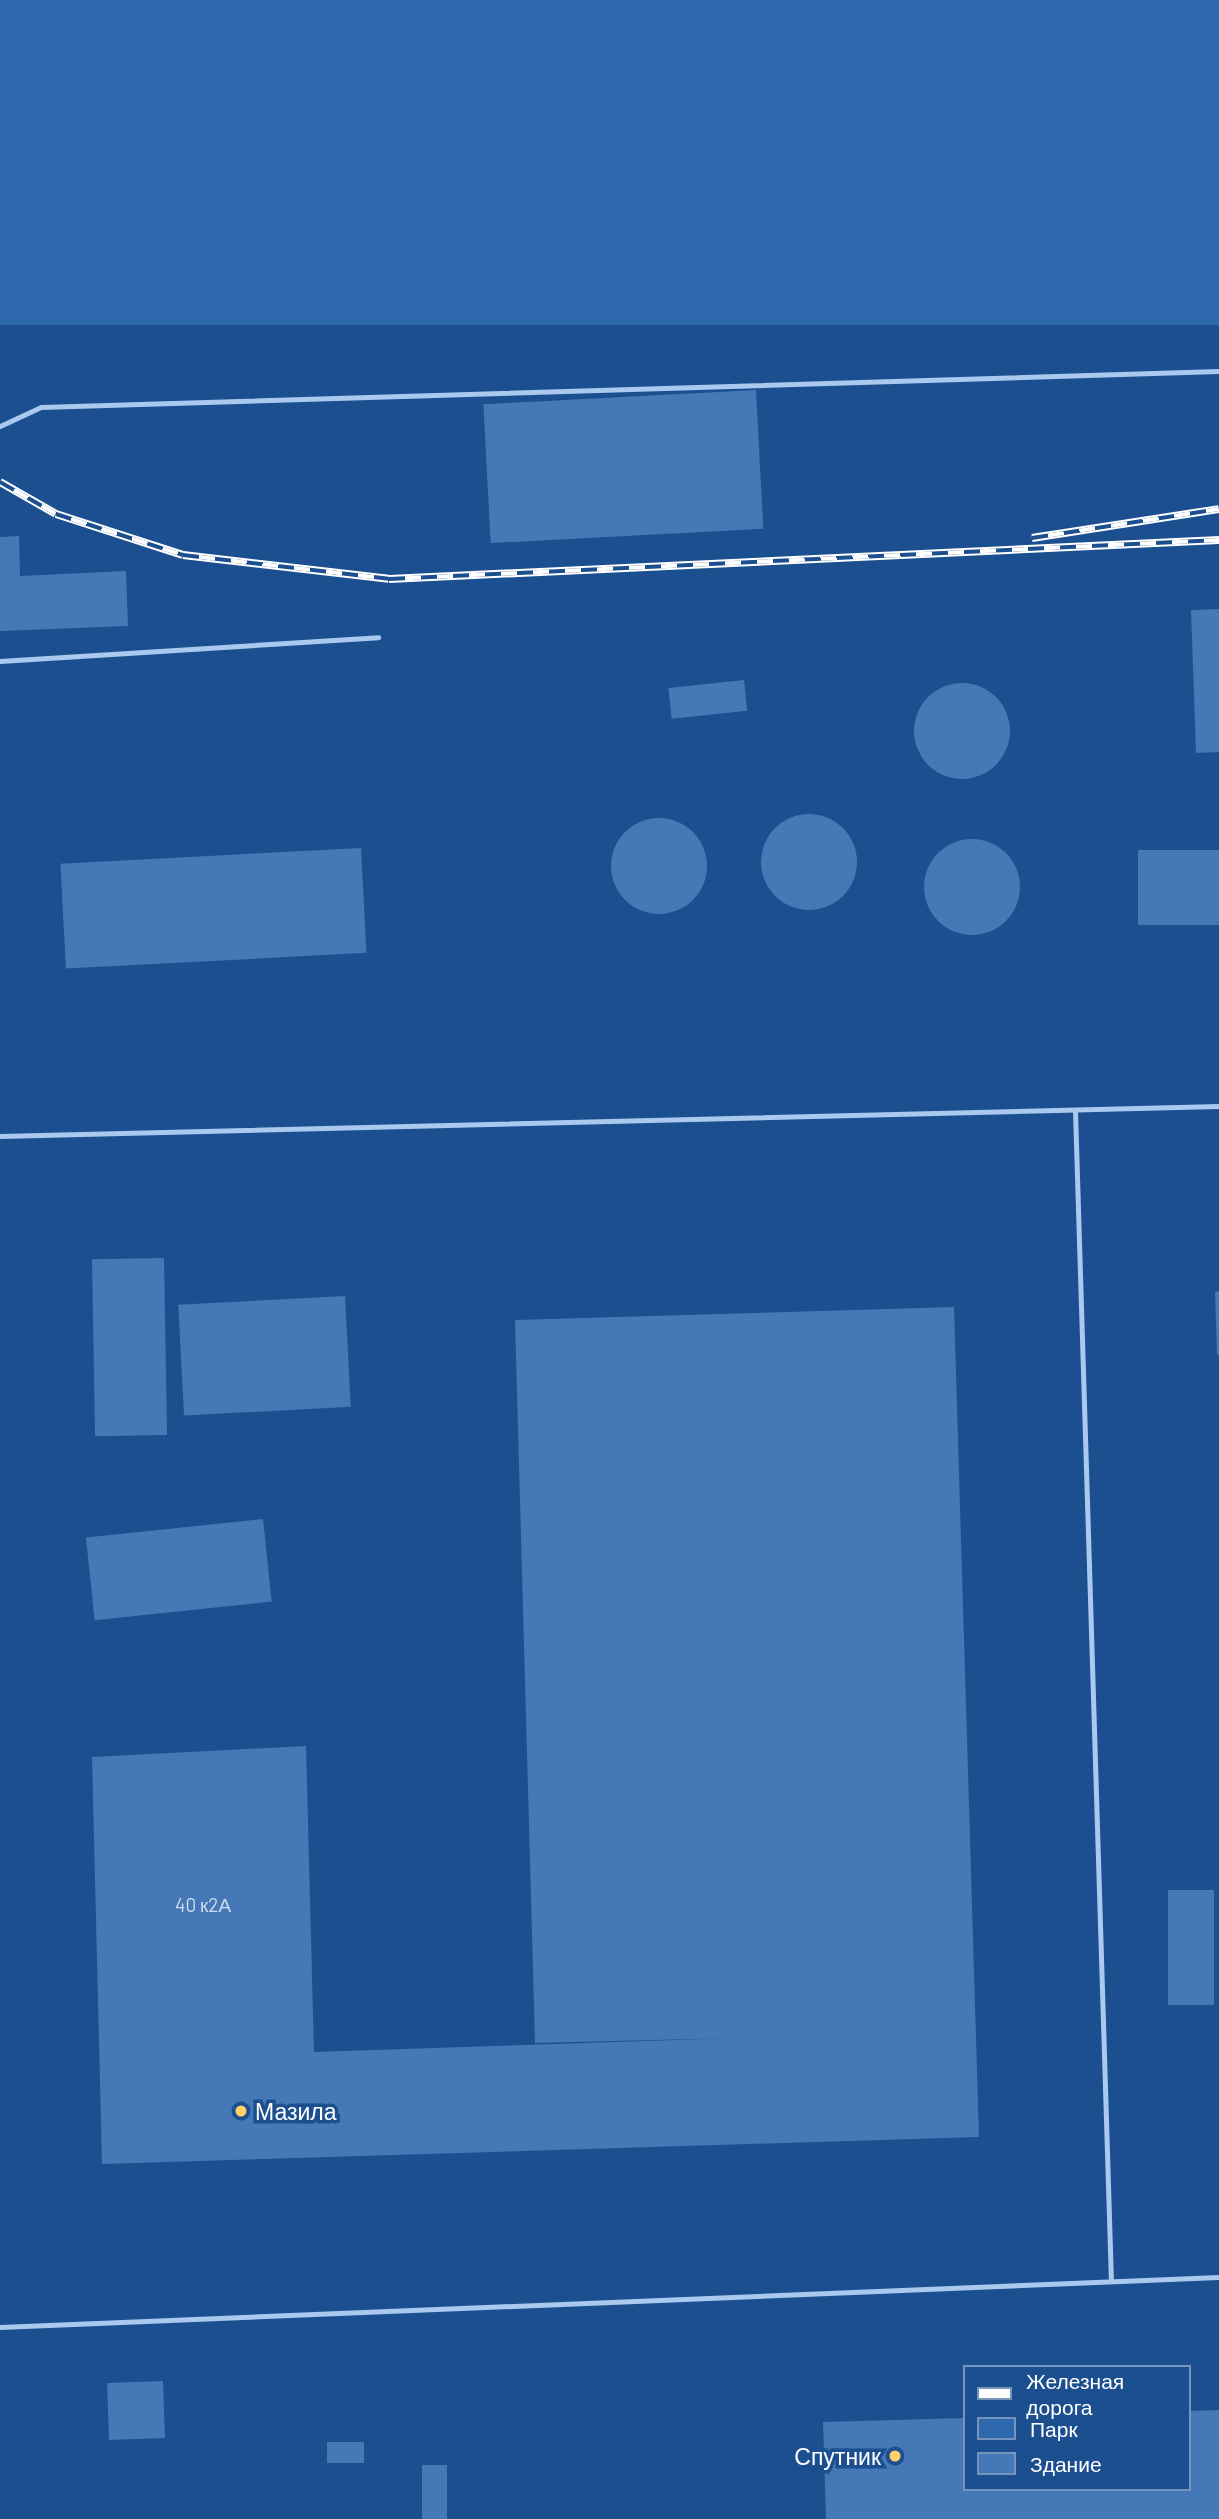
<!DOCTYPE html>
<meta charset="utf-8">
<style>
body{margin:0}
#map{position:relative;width:1219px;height:2519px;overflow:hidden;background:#1b4f8f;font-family:Barlow,sans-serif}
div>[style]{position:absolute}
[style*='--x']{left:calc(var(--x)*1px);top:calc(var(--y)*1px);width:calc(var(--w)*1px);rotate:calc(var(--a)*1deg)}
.green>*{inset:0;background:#2e69ad;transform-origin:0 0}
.building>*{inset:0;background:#4478b7;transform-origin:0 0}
.round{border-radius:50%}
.lane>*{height:5px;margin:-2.5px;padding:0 2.5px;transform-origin:2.5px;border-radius:2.5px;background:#a9c9ee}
.rail>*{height:8px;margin-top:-4px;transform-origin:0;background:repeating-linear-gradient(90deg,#1b4f8f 0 16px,#fff 0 32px);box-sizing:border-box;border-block:2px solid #fff}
.dots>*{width:19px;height:19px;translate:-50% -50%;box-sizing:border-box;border:4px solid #1b4f8f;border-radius:50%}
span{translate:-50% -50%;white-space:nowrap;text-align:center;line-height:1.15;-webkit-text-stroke:7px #1b4f8f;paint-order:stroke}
.number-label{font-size:19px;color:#d0dded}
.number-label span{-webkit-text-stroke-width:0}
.poi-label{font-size:23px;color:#fff}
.left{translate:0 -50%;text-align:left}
.right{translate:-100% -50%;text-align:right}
.legend{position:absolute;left:963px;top:2365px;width:228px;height:126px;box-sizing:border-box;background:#1b4f8f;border:2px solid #7695bc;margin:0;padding:9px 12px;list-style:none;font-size:21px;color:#fff}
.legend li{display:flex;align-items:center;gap:14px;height:35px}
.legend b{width:35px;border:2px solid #7695bc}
</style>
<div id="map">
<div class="green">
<div style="left:0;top:0;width:1219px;height:325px"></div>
</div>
<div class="building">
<div style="left:756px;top:390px;width:139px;height:273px;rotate:87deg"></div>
<div style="clip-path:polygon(19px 536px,20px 576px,126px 571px,128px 626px,0 631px,0 537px)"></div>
<div style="clip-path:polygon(1219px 609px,1219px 752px,1196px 753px,1191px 610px)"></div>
<div style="left:744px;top:680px;width:31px;height:76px;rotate:84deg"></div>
<div class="round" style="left:914px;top:683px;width:96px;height:96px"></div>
<div class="round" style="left:761px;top:814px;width:96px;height:96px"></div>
<div class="round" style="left:611px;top:818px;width:96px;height:96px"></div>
<div class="round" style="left:924px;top:839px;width:96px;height:96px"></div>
<div style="left:361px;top:848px;width:105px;height:301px;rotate:87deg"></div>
<div style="left:1219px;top:850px;width:75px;height:81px;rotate:90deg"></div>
<div style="left:164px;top:1258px;width:177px;height:72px;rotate:89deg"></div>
<div style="clip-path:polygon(1219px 1291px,1219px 1355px,1217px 1355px,1215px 1292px)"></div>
<div style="left:345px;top:1296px;width:111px;height:167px;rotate:87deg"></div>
<div style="clip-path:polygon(954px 1307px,979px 2137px,102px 2164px,92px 1757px,306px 1746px,314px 2052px,735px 2038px,535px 2043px,515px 1320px)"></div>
<div style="left:263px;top:1519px;width:83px;height:178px;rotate:84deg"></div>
<div style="left:1168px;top:1890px;width:46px;height:115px"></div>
<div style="left:163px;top:2381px;width:57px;height:56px;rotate:88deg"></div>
<div style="clip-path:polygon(1219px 2410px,1219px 2519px,826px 2519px,823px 2422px,965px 2418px,965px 2489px,1189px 2489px,1189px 2411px)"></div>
<div style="left:327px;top:2442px;width:37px;height:21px"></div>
<div style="left:422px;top:2465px;width:25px;height:54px"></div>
</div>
<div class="lane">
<div style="--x:0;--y:426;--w:45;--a:-24.9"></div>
<div style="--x:41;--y:407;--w:1179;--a:-1.75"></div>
<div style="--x:0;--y:661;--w:379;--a:-3.6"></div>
<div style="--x:1075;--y:1111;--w:1170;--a:88.24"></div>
<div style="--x:0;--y:1136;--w:1219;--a:-1.41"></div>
<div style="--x:0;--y:2327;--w:1220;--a:-2.35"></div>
</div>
<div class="rail">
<div style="--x:0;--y:482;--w:64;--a:29.7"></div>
<div style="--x:56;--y:514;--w:133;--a:17.9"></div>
<div style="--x:183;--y:555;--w:207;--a:6.6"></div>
<div style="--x:389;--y:579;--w:831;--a:-2.69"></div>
<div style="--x:1032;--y:538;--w:189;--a:-8.8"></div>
</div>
<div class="dots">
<div style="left:241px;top:2111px;background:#ffd166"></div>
<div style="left:895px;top:2456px;background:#ffd166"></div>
</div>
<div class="number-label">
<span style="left:203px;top:1905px">40 к2А</span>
</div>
<div class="poi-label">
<span class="left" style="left:255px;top:2111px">Мазила</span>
<span class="right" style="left:881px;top:2456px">Спутник</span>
</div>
<ul class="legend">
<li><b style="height:9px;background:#fff"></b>Железная дорога</li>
<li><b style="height:19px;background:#2e69ad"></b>Парк</li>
<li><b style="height:19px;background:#4478b7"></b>Здание</li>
</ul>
</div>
